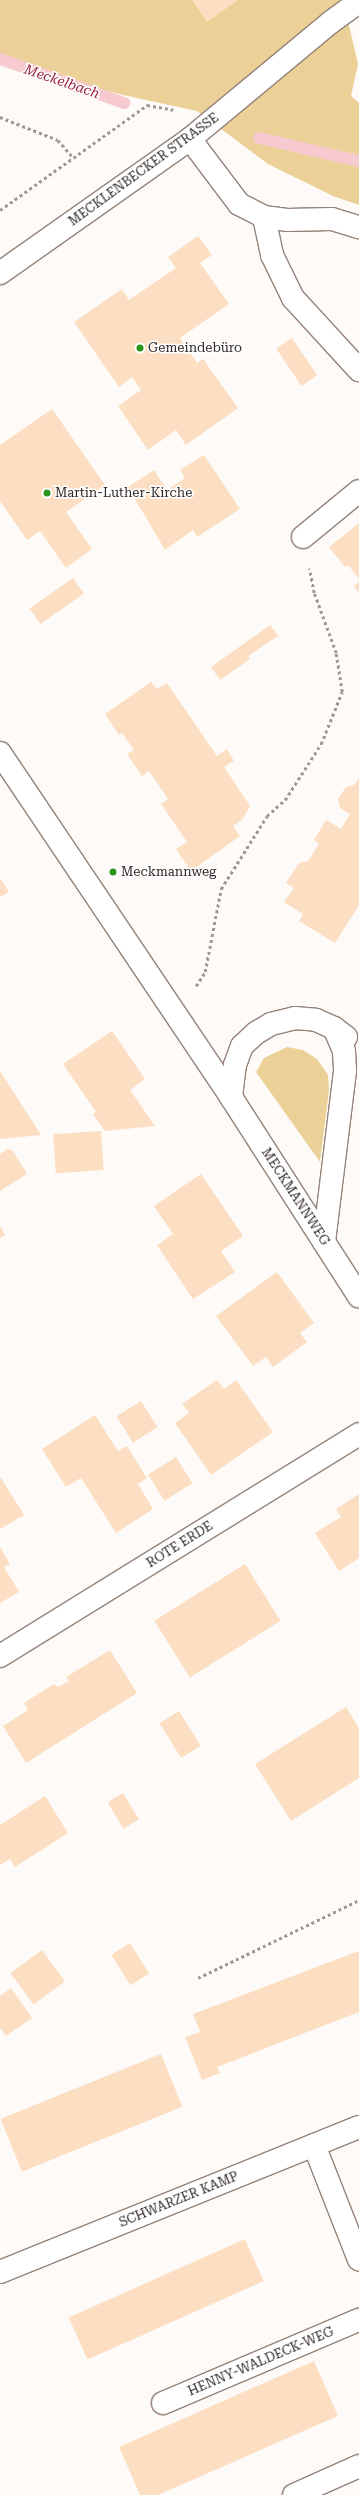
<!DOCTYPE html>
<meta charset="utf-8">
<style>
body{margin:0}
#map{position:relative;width:359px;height:2495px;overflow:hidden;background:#fefaf8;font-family:"Roboto Serif",serif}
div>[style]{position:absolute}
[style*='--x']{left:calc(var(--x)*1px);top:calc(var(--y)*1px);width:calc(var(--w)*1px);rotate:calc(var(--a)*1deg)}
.green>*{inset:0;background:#ebd197}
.stream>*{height:12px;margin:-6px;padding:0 6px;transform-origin:6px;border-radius:6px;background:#f6cace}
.building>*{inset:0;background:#fcdfc2;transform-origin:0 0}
.path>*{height:2.5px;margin-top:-1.25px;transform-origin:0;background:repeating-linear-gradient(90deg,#9d9895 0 3px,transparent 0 6px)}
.roads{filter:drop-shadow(1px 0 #94837a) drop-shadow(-1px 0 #94837a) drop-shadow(0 1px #94837a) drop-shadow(0 -1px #94837a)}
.service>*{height:22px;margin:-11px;padding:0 11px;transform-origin:11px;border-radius:11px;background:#fff}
.minor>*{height:22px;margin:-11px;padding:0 11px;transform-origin:11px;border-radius:11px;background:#fff}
.dots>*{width:11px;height:11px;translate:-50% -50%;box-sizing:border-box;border:2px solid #fff;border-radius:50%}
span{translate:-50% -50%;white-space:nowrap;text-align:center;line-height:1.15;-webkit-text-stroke:3px #fff;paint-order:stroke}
.street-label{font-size:13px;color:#2f2825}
.poi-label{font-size:13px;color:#2f2825}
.left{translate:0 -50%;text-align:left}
.water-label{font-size:14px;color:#9a223f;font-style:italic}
</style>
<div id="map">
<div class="green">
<div style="clip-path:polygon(0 0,343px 0,358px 64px,351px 96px,359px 103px,359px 205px,333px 196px,268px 164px,197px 111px,123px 95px,0 63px)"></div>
<div style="clip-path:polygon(287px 1047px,303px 1050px,317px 1059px,328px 1075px,329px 1090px,320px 1162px,256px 1072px,264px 1058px)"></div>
</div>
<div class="stream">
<div style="--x:0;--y:59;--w:132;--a:19.5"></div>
<div style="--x:259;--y:138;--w:103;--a:13"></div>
</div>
<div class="building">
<div style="clip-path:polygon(192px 0,238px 0,207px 22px)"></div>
<div style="clip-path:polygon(198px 236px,212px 255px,200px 263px,229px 304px,180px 338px,197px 363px,203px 359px,238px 408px,186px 445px,176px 430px,148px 450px,118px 406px,141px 390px,132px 377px,119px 387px,74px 322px,122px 289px,129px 300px,176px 268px,168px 257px)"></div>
<div style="left:292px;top:338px;width:45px;height:19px;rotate:56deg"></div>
<div style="clip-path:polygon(52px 409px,105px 485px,66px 512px,92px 549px,66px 568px,40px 531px,27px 540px,0 501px,0 445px)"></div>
<div style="clip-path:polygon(204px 455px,240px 509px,197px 537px,193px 530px,165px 550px,128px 487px,154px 470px,167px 490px,185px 478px,180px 470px)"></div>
<div style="clip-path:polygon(359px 523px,359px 579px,348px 565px,345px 567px,329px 547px)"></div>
<div style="left:73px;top:578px;width:19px;height:53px;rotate:55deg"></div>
<div style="clip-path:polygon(359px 582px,359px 593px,354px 586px)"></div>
<div style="clip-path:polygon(270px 625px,278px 636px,248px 656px,250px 659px,220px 680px,211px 667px)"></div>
<div style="clip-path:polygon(151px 682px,157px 689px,167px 683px,217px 756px,227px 749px,234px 761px,224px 767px,250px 806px,242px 820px,233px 826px,240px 836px,191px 871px,176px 849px,187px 842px,161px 804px,168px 799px,149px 771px,142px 776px,127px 754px,134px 750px,122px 733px,119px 735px,105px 714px)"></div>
<div style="clip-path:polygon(359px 778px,359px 905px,335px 943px,299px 921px,303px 914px,284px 902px,294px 888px,286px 883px,299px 863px,308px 861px,319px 844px,314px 840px,326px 820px,341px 829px,350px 814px,340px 808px,338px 799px,346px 787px,354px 785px)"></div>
<div style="clip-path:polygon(0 878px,9px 892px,0 897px)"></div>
<div style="clip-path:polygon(112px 1031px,145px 1079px,130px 1090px,155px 1126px,105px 1131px,93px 1114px,96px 1112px,63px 1064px)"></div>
<div style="clip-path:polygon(0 1071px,41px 1135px,1px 1139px,0 1137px)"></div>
<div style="left:101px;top:1131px;width:39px;height:48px;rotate:86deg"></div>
<div style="clip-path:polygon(8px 1149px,13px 1151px,27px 1174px,0 1191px,0 1154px)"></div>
<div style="clip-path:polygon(201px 1174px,243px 1236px,221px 1251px,235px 1272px,193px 1299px,157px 1245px,173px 1234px,154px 1206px)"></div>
<div style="clip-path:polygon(0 1226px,5px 1235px,0 1238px)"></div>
<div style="clip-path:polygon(277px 1272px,314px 1323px,300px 1333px,307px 1342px,273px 1367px,266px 1357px,253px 1366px,216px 1316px)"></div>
<div style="clip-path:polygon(217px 1380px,224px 1389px,236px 1380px,273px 1432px,211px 1475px,175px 1423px,189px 1413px,182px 1404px)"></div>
<div style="left:141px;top:1401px;width:31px;height:29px;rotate:58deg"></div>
<div style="clip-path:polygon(95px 1415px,118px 1451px,127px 1446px,147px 1478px,138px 1484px,153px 1509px,116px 1533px,81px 1478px,66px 1487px,42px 1449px)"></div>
<div style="left:176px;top:1457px;width:31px;height:33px;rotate:58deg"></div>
<div style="clip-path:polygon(1px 1478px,24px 1515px,0 1529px,0 1479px)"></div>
<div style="clip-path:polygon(359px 1494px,359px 1558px,339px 1571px,315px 1533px,341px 1517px,336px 1509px)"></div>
<div style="clip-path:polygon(0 1547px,10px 1564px,4px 1567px,19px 1592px,0 1603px)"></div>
<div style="left:245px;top:1564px;width:67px;height:107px;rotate:58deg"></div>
<div style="clip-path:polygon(110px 1650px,137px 1693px,26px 1763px,3px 1726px,28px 1710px,24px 1703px,54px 1684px,58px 1687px,69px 1681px,66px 1677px)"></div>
<div style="clip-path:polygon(346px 1707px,359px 1728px,359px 1778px,291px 1821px,255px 1764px)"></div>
<div style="left:179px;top:1711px;width:41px;height:23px;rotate:58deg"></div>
<div style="left:123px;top:1793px;width:31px;height:18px;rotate:59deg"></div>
<div style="clip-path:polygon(45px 1796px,68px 1833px,15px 1867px,10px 1859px,0 1865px,0 1825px)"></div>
<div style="left:130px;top:1943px;width:36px;height:22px;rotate:58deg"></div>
<div style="left:42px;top:1950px;width:39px;height:39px;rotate:54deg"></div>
<div style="clip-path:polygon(359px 1951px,359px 2012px,217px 2067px,220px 2073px,202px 2080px,185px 2037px,200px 2032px,193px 2014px)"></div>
<div style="clip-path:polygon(11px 1988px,32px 2018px,6px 2036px,0 2028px,0 1996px)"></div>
<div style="left:161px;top:2054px;width:57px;height:173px;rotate:68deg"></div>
<div style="left:245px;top:2239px;width:46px;height:193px;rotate:66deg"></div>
<div style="clip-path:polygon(314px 2361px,338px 2416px,158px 2495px,140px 2495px,119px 2447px)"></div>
</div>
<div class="path">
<div style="--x:0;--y:117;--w:62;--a:21.6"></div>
<div style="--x:58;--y:140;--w:23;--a:49"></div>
<div style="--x:0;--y:210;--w:181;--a:-35.5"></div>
<div style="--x:147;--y:105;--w:27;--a:10"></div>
<div style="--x:196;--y:986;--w:17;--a:-57"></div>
<div style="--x:205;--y:972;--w:85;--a:-79.1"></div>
<div style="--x:221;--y:889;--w:86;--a:-57.8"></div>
<div style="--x:267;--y:816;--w:24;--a:-42"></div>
<div style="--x:285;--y:800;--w:67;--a:-57.3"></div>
<div style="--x:321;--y:744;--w:56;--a:-68"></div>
<div style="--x:342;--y:692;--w:39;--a:-99"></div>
<div style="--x:336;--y:653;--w:64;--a:-110.1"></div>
<div style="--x:314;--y:593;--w:25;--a:-101"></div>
<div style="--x:198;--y:1978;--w:179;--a:-25.8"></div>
</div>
<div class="roads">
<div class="service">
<div style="--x:190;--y:139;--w:81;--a:53"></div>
<div style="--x:239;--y:204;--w:28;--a:27"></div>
<div style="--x:264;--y:217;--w:23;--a:7"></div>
<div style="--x:287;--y:220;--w:45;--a:-1.3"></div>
<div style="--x:332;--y:219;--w:28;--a:17"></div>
<div style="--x:264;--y:217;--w:39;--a:78"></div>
<div style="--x:272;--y:255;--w:48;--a:64"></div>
<div style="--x:293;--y:298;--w:98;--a:47.5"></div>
<div style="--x:303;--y:537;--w:72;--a:-39.4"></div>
<div style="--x:231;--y:1097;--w:32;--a:-83"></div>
<div style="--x:235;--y:1065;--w:20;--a:-70"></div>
<div style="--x:242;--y:1046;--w:19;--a:-43"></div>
<div style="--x:256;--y:1033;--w:17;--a:-31"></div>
<div style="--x:271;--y:1024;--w:25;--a:-14"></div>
<div style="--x:295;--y:1018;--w:21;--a:5"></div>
<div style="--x:316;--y:1020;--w:20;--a:24"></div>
<div style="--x:334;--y:1028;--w:15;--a:37"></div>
<div style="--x:324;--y:1242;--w:173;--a:-83"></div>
<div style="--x:345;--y:1070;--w:19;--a:-93"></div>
<div style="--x:344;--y:1051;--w:25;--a:-113"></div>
</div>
<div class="minor">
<div style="--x:0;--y:273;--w:232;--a:-35.2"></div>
<div style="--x:190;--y:139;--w:183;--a:-39.7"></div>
<div style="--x:331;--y:22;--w:34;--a:-36"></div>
<div style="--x:0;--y:753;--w:414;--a:56.1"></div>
<div style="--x:231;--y:1097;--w:237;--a:57.3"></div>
<div style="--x:0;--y:1656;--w:422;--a:-31.7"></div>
<div style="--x:314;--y:2145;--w:123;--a:68.6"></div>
<div style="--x:0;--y:2272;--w:387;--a:-22"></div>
<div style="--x:163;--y:2403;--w:213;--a:-23"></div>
<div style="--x:294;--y:2495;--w:71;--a:-24"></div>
</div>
</div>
<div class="dots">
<div style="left:140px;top:348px;background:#2a941b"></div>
<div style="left:47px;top:493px;background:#2a941b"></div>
<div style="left:113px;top:872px;background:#2a941b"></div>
</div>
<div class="street-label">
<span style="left:144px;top:170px;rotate:-36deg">MECKLENBECKER STRASSE</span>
<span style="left:295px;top:1197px;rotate:57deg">MECKMANNWEG</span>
<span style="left:180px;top:1545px;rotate:-32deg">ROTE ERDE</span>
<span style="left:179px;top:2200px;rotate:-22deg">SCHWARZER KAMP</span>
<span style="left:261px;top:2362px;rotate:-23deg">HENNY-WALDECK-WEG</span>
</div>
<div class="poi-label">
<span class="left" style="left:148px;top:348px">Gemeindebüro</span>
<span class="left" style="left:55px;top:493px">Martin-Luther-Kirche</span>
<span class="left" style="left:121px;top:872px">Meckmannweg</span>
</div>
<div class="water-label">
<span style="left:62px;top:81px;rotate:19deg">Meckelbach</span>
</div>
</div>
